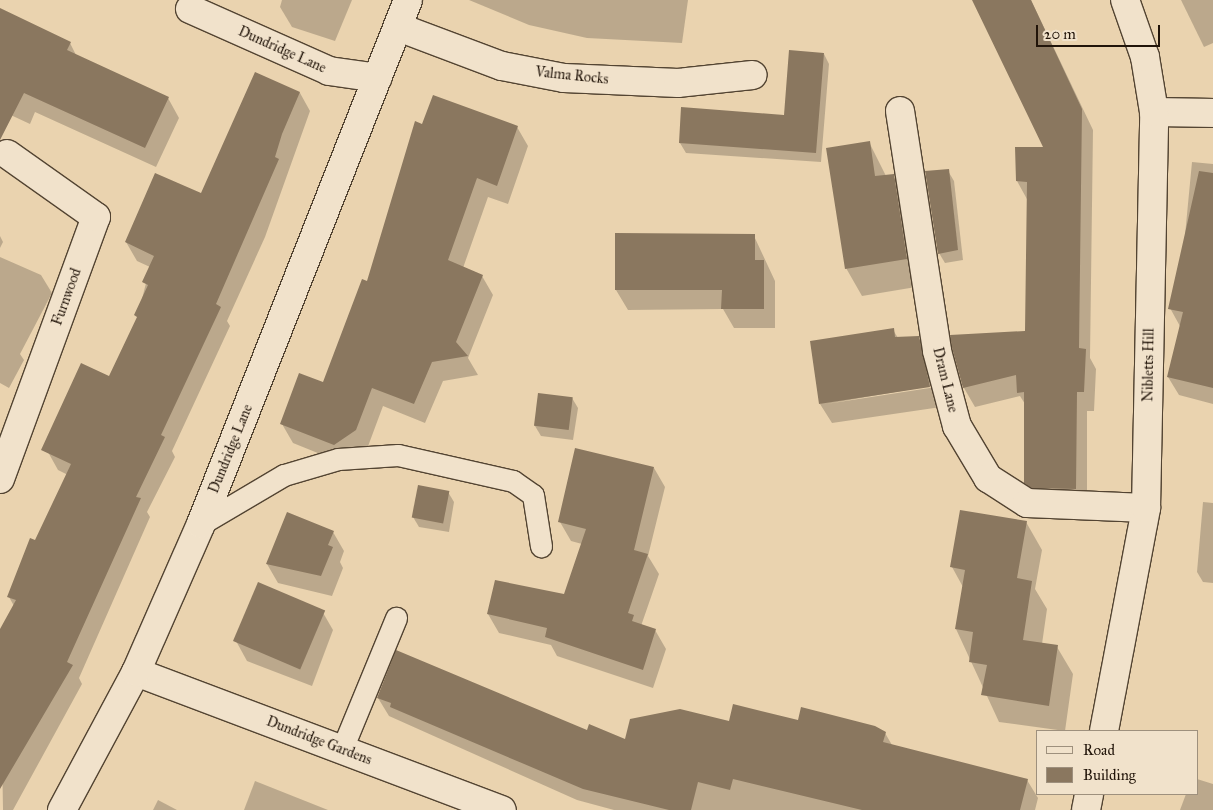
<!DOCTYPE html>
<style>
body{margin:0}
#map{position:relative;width:1213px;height:810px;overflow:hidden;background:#ead3af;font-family:"IM FELL Great Primer",serif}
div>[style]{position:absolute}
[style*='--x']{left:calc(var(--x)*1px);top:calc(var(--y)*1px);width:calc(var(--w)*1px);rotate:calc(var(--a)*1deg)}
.shadow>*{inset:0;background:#0003}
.building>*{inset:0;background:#8a775f;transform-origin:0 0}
.roads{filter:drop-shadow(1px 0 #534432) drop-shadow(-1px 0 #534432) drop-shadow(0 1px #534432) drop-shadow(0 -1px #534432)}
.service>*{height:21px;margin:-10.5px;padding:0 10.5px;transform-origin:10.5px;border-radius:10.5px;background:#f1e2cb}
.minor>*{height:28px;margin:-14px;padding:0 14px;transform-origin:14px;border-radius:14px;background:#f1e2cb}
span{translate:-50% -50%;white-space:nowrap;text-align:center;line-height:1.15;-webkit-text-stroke:4px #f1e2cb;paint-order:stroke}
.street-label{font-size:14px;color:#211409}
.legend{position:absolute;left:1036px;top:730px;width:162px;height:65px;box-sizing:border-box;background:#f1e2cb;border:1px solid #9e907d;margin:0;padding:6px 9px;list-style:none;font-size:15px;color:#211409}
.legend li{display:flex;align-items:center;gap:10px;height:25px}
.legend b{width:25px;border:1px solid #9e907d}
.scale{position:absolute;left:1036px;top:25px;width:124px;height:22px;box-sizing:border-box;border:2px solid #211409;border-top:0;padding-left:6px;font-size:15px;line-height:18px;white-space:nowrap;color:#211409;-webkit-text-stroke:4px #f1e2cb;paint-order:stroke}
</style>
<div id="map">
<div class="shadow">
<div style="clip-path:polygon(282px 0,352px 0,335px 41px,292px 27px,280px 7px)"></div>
<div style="clip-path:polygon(688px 0,682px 43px,587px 38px,529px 25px,469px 0)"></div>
<div style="clip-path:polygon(973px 0,1031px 0,1093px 130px,1090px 358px,1096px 369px,1094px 411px,1087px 411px,1087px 508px,1037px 502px,1025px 482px,1025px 404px,1020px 396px,975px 407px,964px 388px,952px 336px,1026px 333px,1028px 201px,1017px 181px,1045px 148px)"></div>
<div style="clip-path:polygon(1181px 0,1213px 0,1213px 43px,1204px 47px)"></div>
<div style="clip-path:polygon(0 24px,70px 43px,77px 57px,168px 98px,179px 118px,156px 167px,35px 112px,30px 124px,0 110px)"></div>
<div style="clip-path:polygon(824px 54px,829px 64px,821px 162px,686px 153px,680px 143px,682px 108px,785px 116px)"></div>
<div style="clip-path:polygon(256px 73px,300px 93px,310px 111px,265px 237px,227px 321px,230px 326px,172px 451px,175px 457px,147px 512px,150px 517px,79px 678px,82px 684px,13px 810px,3px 810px,0 632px,14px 606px,9px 597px,68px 475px,58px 470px,48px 452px,109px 378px,137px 319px,150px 267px,137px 261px,126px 242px,202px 195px)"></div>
<div style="clip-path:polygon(423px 126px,517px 127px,528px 146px,508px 204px,488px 197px,463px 268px,482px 276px,493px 295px,468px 358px,478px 375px,443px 381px,425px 423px,383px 406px,367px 449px,345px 464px,293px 443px,282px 424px,324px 384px,368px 283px)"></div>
<div style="clip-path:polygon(869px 142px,886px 176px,893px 176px,909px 203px,922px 286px,862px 296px,846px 268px)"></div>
<div style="clip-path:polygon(1192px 162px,1213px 164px,1213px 404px,1179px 395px,1168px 377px,1181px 328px,1170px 308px,1181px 277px)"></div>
<div style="clip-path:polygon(948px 171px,954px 181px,963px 260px,945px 263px,939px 253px)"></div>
<div style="clip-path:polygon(0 236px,3px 242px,0 248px)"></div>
<div style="clip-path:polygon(754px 236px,775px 281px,775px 328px,734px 328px,723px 309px,628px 310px,616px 290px)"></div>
<div style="clip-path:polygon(0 257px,41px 275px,52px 293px,20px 354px,24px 360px,9px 388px,0 383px)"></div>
<div style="clip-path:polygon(893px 330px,898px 338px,918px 337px,930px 357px,936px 385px,826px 404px,936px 387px,941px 407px,832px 423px,820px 404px)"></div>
<div style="clip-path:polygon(572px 398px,578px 408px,573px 440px,541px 436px,535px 426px)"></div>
<div style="clip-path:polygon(654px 468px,665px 487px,648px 556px,659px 574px,641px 626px,655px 630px,666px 649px,653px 688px,557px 656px,551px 645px,499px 633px,488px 614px,565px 596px,582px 544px,571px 541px,560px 522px)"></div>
<div style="clip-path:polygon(448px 492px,454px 502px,449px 532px,419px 527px,413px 517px)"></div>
<div style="clip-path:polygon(1203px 502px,1213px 503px,1213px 583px,1203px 582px,1197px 572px)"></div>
<div style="clip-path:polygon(1026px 522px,1042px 550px,1035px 589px,1047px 609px,1042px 644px,1057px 647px,1073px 674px,1065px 731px,999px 722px,956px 629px,963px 587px,952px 567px)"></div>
<div style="clip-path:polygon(333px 532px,344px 551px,340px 562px,343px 568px,332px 596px,278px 583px,267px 564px)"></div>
<div style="clip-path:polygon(322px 611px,333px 630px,312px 686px,247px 661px,236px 641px)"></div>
<div style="clip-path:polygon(378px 698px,626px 740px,730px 723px,798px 722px,885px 733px,892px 745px,1027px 780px,1038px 798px,1035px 810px,614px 810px,577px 800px,389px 716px)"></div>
<div style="clip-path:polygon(1197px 779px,1213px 784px,1213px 810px,1180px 810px,1186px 794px,1197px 794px)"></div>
<div style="clip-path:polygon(255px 781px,328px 810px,244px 810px)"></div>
<div style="clip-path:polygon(158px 800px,177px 810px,153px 810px)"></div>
</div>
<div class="building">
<div style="clip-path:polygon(972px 0,1031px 0,1082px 109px,1079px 348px,1086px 349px,1084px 392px,1077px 392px,1076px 489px,1032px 488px,1024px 483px,1024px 392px,1017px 393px,1016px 375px,963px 388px,952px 348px,950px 335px,1025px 331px,1027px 182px,1016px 181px,1015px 147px,1043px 147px)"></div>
<div style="clip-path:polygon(0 8px,71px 42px,67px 50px,169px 97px,145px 148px,24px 93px,0 140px)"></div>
<div style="clip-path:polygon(789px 50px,824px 53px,816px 153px,679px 143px,681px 107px,784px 115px)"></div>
<div style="clip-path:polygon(255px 72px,300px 92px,282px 134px,275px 157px,279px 159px,216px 304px,221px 307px,161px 435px,165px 437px,136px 497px,141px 498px,67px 662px,73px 665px,0 789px,0 629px,16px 600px,7px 597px,30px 538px,35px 540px,71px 464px,41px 450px,81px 363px,109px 376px,137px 317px,134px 315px,148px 285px,142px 282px,154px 256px,125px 242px,155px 173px,201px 193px)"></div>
<div style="clip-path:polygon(433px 95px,518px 126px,497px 186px,477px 178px,448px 260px,483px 275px,456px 342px,468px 356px,432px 362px,414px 404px,372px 388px,356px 430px,334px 445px,280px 424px,299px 373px,323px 382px,362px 279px,367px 281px,415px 121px,422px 124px)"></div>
<div style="clip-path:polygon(870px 141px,875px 176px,894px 174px,907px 259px,845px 269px,826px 148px)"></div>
<div style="clip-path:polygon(949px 169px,958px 250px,938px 254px,925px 171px)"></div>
<div style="clip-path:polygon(1199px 171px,1213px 173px,1213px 388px,1167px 377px,1183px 312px,1168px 309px)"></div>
<div style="clip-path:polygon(615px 233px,755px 234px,755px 260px,764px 260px,764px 309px,721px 309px,722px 290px,615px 290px)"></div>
<div style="clip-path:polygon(894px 328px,895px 337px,919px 336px,930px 387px,819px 404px,810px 341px)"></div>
<div style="left:538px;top:393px;width:35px;height:33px;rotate:7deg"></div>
<div style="clip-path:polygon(575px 448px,654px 467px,634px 550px,648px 554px,628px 613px,634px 615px,632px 621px,656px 629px,643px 670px,545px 637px,547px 628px,487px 614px,495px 580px,564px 594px,586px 529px,558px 522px)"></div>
<div style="left:418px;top:485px;width:32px;height:33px;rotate:11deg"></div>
<div style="clip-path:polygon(960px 510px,1027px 521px,1017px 578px,1032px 581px,1023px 640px,1058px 645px,1049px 706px,981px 695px,987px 665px,969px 662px,973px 632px,955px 629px,965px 570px,950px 567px)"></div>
<div style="clip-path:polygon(287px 512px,334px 531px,328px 545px,333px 547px,321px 576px,266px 564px)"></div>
<div style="left:258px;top:582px;width:73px;height:64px;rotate:23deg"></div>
<div style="clip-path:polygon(396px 650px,587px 730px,589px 724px,625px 739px,630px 719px,680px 709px,729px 721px,733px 704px,798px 720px,801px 707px,875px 726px,886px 732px,883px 742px,1028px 779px,1020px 810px,862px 810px,733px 779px,730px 790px,698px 782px,691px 810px,669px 810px,583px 789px,390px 707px,391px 703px,377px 698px)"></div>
</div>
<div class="roads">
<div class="service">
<div style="--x:201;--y:524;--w:96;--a:-30.6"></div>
<div style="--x:284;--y:475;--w:56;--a:-16.5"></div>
<div style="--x:338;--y:459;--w:60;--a:-3.8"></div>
<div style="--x:398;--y:455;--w:118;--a:12.7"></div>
<div style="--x:513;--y:481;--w:24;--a:35"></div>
<div style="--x:533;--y:495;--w:52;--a:81.1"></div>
<div style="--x:342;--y:749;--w:142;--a:-67.6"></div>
</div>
<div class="minor">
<div style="--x:190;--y:9;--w:152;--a:24"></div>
<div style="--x:329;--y:71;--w:49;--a:8.1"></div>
<div style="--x:398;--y:27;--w:111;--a:20.6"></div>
<div style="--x:502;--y:66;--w:63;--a:11"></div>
<div style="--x:564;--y:78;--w:114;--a:2.5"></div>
<div style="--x:678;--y:83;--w:75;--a:-6.1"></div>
<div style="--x:900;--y:111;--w:243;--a:81.2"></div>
<div style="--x:937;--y:351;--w:78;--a:75.1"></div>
<div style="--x:957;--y:426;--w:61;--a:59.2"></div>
<div style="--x:988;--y:478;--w:46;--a:32.7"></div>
<div style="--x:1027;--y:503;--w:119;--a:2.4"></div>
<div style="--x:1154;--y:112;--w:59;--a:1"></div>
<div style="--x:0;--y:479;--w:279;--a:-69.9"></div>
<div style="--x:96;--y:217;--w:109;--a:-144.7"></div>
<div style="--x:136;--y:672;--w:391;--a:20.7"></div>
<div style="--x:1104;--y:731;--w:227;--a:-79.3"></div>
<div style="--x:1146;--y:508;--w:396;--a:-88.8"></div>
<div style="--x:1154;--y:112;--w:56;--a:-99.3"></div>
<div style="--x:1145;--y:57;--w:60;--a:-109.3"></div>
<div style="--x:62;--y:810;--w:157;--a:-61.8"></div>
<div style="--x:136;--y:672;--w:162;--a:-66.3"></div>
<div style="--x:201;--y:524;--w:563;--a:-68.44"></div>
<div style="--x:1086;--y:810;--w:16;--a:-79"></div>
</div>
</div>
<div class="street-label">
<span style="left:282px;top:50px;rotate:24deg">Dundridge Lane</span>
<span style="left:572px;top:76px;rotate:6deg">Valma Rocks</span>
<span style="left:67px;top:297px;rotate:-70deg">Furnwood</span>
<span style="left:1149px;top:365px;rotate:-89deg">Nibletts Hill</span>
<span style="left:945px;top:380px;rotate:76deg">Dram Lane</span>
<span style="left:231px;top:449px;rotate:-68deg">Dundridge Lane</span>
<span style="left:319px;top:741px;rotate:21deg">Dundridge Gardens</span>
</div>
<ul class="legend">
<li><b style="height:6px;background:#f1e2cb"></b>Road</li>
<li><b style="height:14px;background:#8a775f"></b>Building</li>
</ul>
<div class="scale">20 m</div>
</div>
